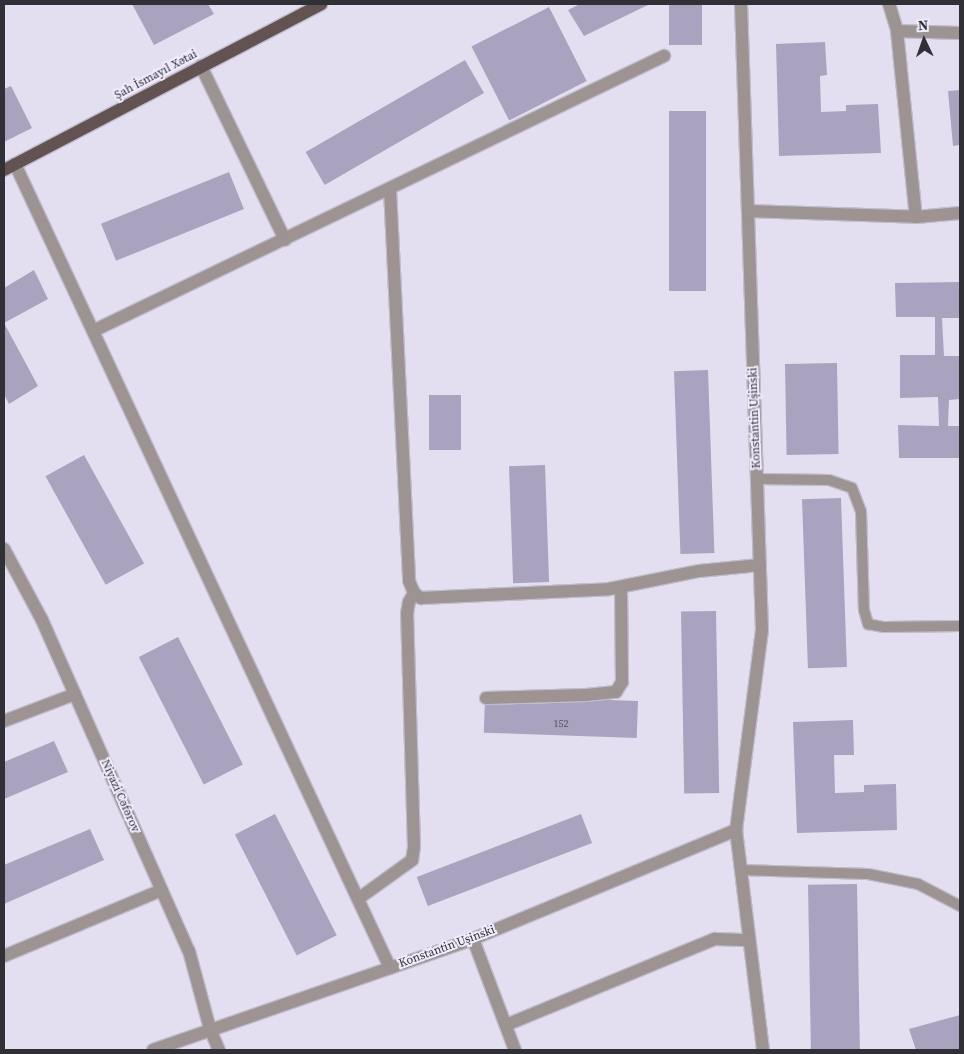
<!DOCTYPE html>
<meta charset="utf-8">
<style>
body{margin:0}
#map{position:relative;width:964px;height:1054px;overflow:hidden;background:#e3dff1;font-family:"Source Serif 4",serif}
div>[style]{position:absolute}
[style*='--x']{left:calc(var(--x)*1px);top:calc(var(--y)*1px);width:calc(var(--w)*1px);rotate:calc(var(--a)*1deg)}
.building>*{inset:0;background:#aaa3c0;transform-origin:0 0}
.roads{filter:drop-shadow(1px 0 #c0bccc) drop-shadow(-1px 0 #c0bccc) drop-shadow(0 1px #c0bccc) drop-shadow(0 -1px #c0bccc)}
.service>*{height:10px;margin:-5px;padding:0 5px;transform-origin:5px;border-radius:5px;background:#9c9392}
.minor>*{height:12px;margin:-6px;padding:0 6px;transform-origin:6px;border-radius:6px;background:#9c9392}
.primary>*{height:12px;margin:-6px;padding:0 6px;transform-origin:6px;border-radius:6px;background:#625352}
span{translate:-50% -50%;white-space:nowrap;text-align:center;line-height:1.15;-webkit-text-stroke:4px #f0ecfe;paint-order:stroke}
.number-label{font-size:10px;color:#504d59}
.number-label span{-webkit-text-stroke-width:0}
.street-label{font-size:12px;color:#323037}
.frame{position:absolute;inset:0;border:5px solid #323037;pointer-events:none}
.north{position:absolute;left:899px;top:15px;width:50px;height:50px;-webkit-text-stroke:4px #f0ecfe;paint-order:stroke;rotate:357deg;font-size:14px;font-weight:700;line-height:20px;text-align:center;color:#323037}
.north::after{content:'';display:block;margin:auto;width:18px;height:22px;background:#323037;clip-path:polygon(50% 0,100% 100%,50% 72%,0 100%)}
</style>
<div id="map">
<div class="building">
<div style="clip-path:polygon(132px 4px,208px 4px,214px 14px,154px 45px)"></div>
<div style="clip-path:polygon(580px 4px,650px 4px,584px 36px,568px 10px)"></div>
<div style="left:669px;top:4px;width:33px;height:41px"></div>
<div style="left:549px;top:7px;width:83px;height:87px;rotate:63deg"></div>
<div style="clip-path:polygon(825px 42px,827px 75px,820px 76px,821px 112px,846px 111px,846px 105px,878px 104px,881px 153px,779px 156px,776px 44px)"></div>
<div style="left:465px;top:60px;width:38px;height:184px;rotate:60deg"></div>
<div style="clip-path:polygon(11px 86px,32px 128px,4px 142px,4px 89px)"></div>
<div style="clip-path:polygon(960px 90px,960px 145px,953px 146px,948px 91px)"></div>
<div style="left:669px;top:111px;width:37px;height:180px"></div>
<div style="left:229px;top:172px;width:40px;height:138px;rotate:68deg"></div>
<div style="clip-path:polygon(34px 270px,48px 299px,4px 323px,38px 386px,9px 404px,4px 394px,4px 288px)"></div>
<div style="clip-path:polygon(960px 282px,960px 318px,942px 318px,944px 356px,960px 356px,960px 399px,949px 400px,948px 426px,960px 426px,960px 458px,899px 458px,898px 425px,939px 426px,938px 397px,900px 398px,900px 355px,935px 355px,935px 317px,896px 317px,895px 283px)"></div>
<div style="left:837px;top:363px;width:91px;height:52px;rotate:89deg"></div>
<div style="left:708px;top:370px;width:183px;height:34px;rotate:88deg"></div>
<div style="left:429px;top:395px;width:32px;height:55px"></div>
<div style="left:84px;top:455px;width:124px;height:44px;rotate:61deg"></div>
<div style="left:545px;top:465px;width:117px;height:36px;rotate:88deg"></div>
<div style="left:841px;top:498px;width:169px;height:39px;rotate:88deg"></div>
<div style="left:716px;top:611px;width:182px;height:35px;rotate:89deg"></div>
<div style="left:178px;top:637px;width:143px;height:44px;rotate:63deg"></div>
<div style="left:638px;top:701px;width:37px;height:153px;rotate:92deg"></div>
<div style="clip-path:polygon(853px 720px,854px 755px,834px 755px,835px 793px,864px 792px,864px 785px,896px 784px,897px 830px,797px 833px,793px 722px)"></div>
<div style="clip-path:polygon(54px 741px,68px 772px,4px 799px,4px 762px)"></div>
<div style="left:275px;top:814px;width:136px;height:45px;rotate:63deg"></div>
<div style="left:581px;top:814px;width:31px;height:176px;rotate:69deg"></div>
<div style="clip-path:polygon(90px 829px,104px 860px,4px 904px,4px 865px)"></div>
<div style="left:857px;top:884px;width:166px;height:49px;rotate:89deg"></div>
<div style="clip-path:polygon(960px 1015px,960px 1050px,916px 1050px,909px 1029px)"></div>
</div>
<div class="roads">
<div class="service">
<div style="--x:757;--y:479;--w:72;--a:0.8"></div>
<div style="--x:829;--y:480;--w:24;--a:19"></div>
<div style="--x:852;--y:488;--w:25;--a:69"></div>
<div style="--x:861;--y:511;--w:99;--a:88.3"></div>
<div style="--x:864;--y:610;--w:15;--a:74"></div>
<div style="--x:868;--y:624;--w:16;--a:11"></div>
<div style="--x:884;--y:627;--w:76;--a:-0.8"></div>
<div style="--x:741;--y:870;--w:127;--a:1.8"></div>
<div style="--x:868;--y:874;--w:51;--a:11.3"></div>
<div style="--x:918;--y:884;--w:47;--a:27.6"></div>
</div>
<div class="minor">
<div style="--x:741;--y:4;--w:626;--a:88.08"></div>
<div style="--x:762;--y:630;--w:202;--a:97.4"></div>
<div style="--x:736;--y:830;--w:222;--a:83"></div>
<div style="--x:889;--y:4;--w:28;--a:73"></div>
<div style="--x:897;--y:31;--w:187;--a:84.2"></div>
<div style="--x:897;--y:31;--w:63;--a:1.8"></div>
<div style="--x:201;--y:66;--w:193;--a:64.2"></div>
<div style="--x:15;--y:164;--w:887;--a:64.99"></div>
<div style="--x:390;--y:189;--w:392;--a:87.2"></div>
<div style="--x:409;--y:581;--w:13;--a:67"></div>
<div style="--x:414;--y:593;--w:9;--a:36"></div>
<div style="--x:421;--y:598;--w:188;--a:-2.7"></div>
<div style="--x:609;--y:589;--w:92;--a:-11.3"></div>
<div style="--x:699;--y:571;--w:61;--a:-5.6"></div>
<div style="--x:748;--y:211;--w:168;--a:2"></div>
<div style="--x:916;--y:217;--w:44;--a:-5.2"></div>
<div style="--x:93;--y:331;--w:634;--a:-25.72"></div>
<div style="--x:4;--y:549;--w:81;--a:61.8"></div>
<div style="--x:42;--y:620;--w:362;--a:66.1"></div>
<div style="--x:189;--y:951;--w:81;--a:74.9"></div>
<div style="--x:210;--y:1029;--w:23;--a:67"></div>
<div style="--x:486;--y:698;--w:100;--a:-1.7"></div>
<div style="--x:586;--y:695;--w:30;--a:-6"></div>
<div style="--x:616;--y:692;--w:12;--a:-59"></div>
<div style="--x:622;--y:682;--w:95;--a:-90.6"></div>
<div style="--x:4;--y:721;--w:76;--a:-20.8"></div>
<div style="--x:358;--y:899;--w:67;--a:-35.8"></div>
<div style="--x:412;--y:860;--w:13;--a:-81"></div>
<div style="--x:414;--y:847;--w:233;--a:-91.7"></div>
<div style="--x:407;--y:614;--w:12;--a:-81"></div>
<div style="--x:409;--y:602;--w:10;--a:-61"></div>
<div style="--x:473;--y:939;--w:119;--a:69.3"></div>
<div style="--x:4;--y:956;--w:171;--a:-22.7"></div>
<div style="--x:506;--y:1025;--w:226;--a:-22.4"></div>
<div style="--x:715;--y:939;--w:34;--a:2"></div>
<div style="--x:153;--y:1050;--w:339;--a:-19.1"></div>
<div style="--x:473;--y:939;--w:285;--a:-22.5"></div>
</div>
<div class="primary">
<div style="--x:4;--y:170;--w:358;--a:-27.6"></div>
</div>
</div>
<div class="number-label">
<span style="left:561px;top:724px">152</span>
</div>
<div class="street-label">
<span style="left:156px;top:75px;rotate:-28deg">Şah İsmayıl Xətai</span>
<span style="left:755px;top:418px;rotate:-92deg">Konstantin Uşinski</span>
<span style="left:120px;top:796px;rotate:66deg">Niyazi Cəfərov</span>
<span style="left:447px;top:947px;rotate:-20deg">Konstantin Uşinski</span>
</div>
<div class="frame"></div>
<div class="north">N</div>
</div>
